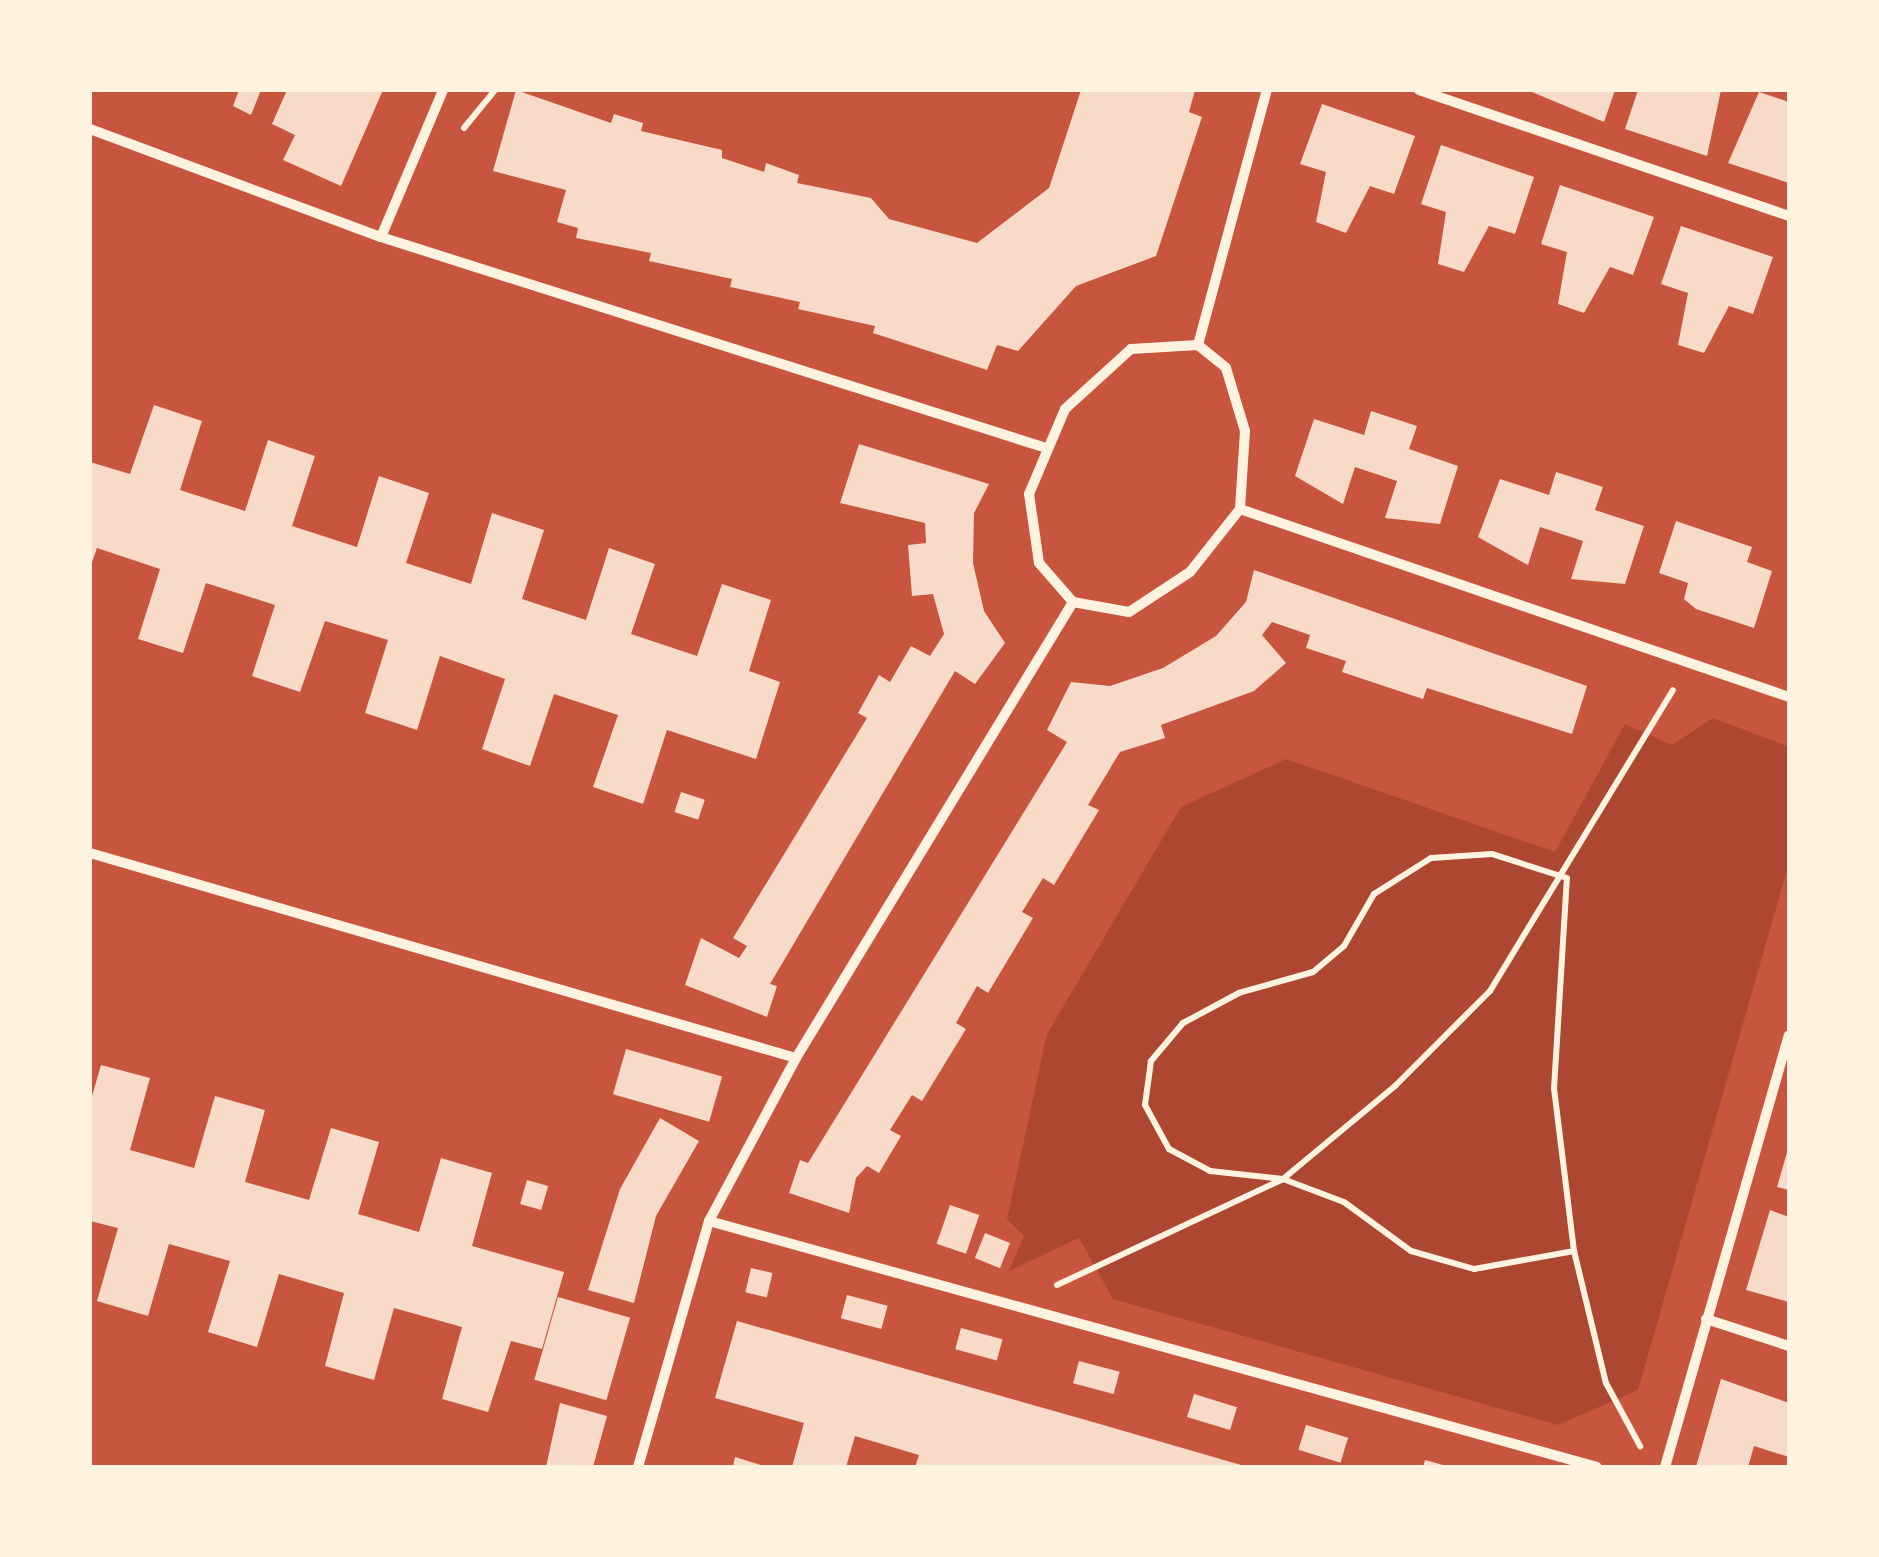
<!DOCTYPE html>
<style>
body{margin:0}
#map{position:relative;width:1879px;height:1557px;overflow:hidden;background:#c8553d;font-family:"Golos Text",sans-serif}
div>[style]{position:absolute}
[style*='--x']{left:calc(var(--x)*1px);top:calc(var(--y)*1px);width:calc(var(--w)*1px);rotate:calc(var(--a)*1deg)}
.green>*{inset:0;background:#ae4732}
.building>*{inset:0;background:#f7dbc8;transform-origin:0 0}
.path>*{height:6px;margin:-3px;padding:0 3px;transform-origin:3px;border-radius:3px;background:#fff3e0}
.minor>*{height:10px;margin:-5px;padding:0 5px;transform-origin:5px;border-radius:5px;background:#fff3e0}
span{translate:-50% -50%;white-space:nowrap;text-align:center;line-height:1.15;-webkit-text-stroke:8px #fff3e0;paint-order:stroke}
.frame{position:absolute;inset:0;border:92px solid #fff3e0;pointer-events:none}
</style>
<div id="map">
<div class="green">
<div style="clip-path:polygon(1713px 718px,1789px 747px,1789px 863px,1638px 1390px,1558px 1425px,1113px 1299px,1079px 1238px,1009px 1271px,1024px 1236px,1007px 1219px,1047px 1034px,1181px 807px,1286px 759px,1555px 852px,1625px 724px,1672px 745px)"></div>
</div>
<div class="building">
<div style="clip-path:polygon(239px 90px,261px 90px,251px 115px,233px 106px)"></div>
<div style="clip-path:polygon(287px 90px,383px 90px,341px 186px,283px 160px,295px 135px,272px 124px)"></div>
<div style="clip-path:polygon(516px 90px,611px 123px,614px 114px,643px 123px,641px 131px,722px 150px,722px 158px,764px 172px,766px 163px,799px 175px,797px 183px,871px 198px,889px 219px,977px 243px,1049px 188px,1081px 90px,1195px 90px,1189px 112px,1202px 117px,1156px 256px,1076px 286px,1018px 351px,997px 345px,987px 370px,873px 333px,875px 326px,798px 309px,800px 302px,730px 287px,732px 279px,649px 261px,651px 253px,576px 238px,578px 228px,557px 222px,566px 190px,493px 171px)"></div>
<div style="clip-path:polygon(1527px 90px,1615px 90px,1604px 122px)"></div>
<div style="clip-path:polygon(1638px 90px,1721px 90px,1707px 156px,1625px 129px)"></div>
<div style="clip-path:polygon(1759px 92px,1789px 102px,1789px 183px,1728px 163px)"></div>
<div style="clip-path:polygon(1322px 104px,1415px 136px,1394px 194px,1370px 186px,1346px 233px,1316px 222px,1326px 172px,1300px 164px)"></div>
<div style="clip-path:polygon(1441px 145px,1534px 177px,1515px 234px,1489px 226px,1464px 272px,1438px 264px,1446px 212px,1421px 204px)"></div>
<div style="clip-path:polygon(1560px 185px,1654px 217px,1633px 275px,1610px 267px,1584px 313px,1558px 304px,1567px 252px,1541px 244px)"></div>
<div style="clip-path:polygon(1681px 226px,1773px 257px,1753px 314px,1729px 306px,1704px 353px,1678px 345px,1688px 293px,1661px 284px)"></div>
<div style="clip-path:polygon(154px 405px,202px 421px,180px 490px,245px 511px,268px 440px,288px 447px,315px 456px,292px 526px,357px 547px,379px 476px,429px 493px,406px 563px,471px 584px,492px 513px,544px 530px,522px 599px,586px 620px,609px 548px,655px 564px,631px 634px,697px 656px,722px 584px,771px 600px,749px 671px,780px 682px,756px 759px,667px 730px,643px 804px,593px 787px,618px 715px,554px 694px,530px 766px,482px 749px,505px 679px,440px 656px,417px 730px,390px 721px,365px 713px,388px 640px,325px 621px,300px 692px,252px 676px,275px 605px,206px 583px,183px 653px,138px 639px,160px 569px,97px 548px,90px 568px,90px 462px,130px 474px)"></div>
<div style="clip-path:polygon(1371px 411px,1417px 426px,1409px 449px,1458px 466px,1440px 524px,1385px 518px,1397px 481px,1355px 467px,1343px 504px,1295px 476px,1314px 419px,1364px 435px)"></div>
<div style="clip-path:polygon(859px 444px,989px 484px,974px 513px,973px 563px,984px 611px,1005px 643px,975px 684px,955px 671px,770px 984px,777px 986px,767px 1017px,685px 985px,701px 938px,739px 958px,747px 946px,733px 938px,867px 718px,858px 713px,879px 675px,890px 682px,911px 646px,930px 656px,944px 634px,933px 594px,912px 596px,908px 545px,926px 543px,925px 523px,840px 503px)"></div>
<div style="clip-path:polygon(1556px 472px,1603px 487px,1595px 510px,1644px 526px,1625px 584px,1571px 579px,1583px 541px,1540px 527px,1528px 565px,1478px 537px,1500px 479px,1549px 495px)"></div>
<div style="clip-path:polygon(1676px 521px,1752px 547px,1747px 562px,1772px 571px,1754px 628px,1696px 609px,1684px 599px,1688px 583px,1659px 573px)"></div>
<div style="clip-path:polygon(1254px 570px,1587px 686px,1572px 734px,1427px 688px,1423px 699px,1342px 672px,1346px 661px,1306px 648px,1310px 635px,1272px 622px,1262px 635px,1286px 663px,1254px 691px,1161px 725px,1165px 738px,1120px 752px,1088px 805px,1099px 810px,1054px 885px,1043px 878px,1022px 912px,1033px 918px,988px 993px,977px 986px,956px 1023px,966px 1029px,922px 1101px,912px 1095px,890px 1130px,901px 1136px,879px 1173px,867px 1166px,856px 1178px,849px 1213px,789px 1193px,800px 1160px,808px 1163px,1067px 742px,1047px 730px,1071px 682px,1110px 686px,1163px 668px,1216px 636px,1246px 602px)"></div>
<div style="left:681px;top:792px;width:25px;height:21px;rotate:18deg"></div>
<div style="left:626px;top:1049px;width:100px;height:47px;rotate:16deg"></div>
<div style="clip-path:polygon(101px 1065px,150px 1078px,130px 1150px,194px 1168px,215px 1096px,265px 1110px,245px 1182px,309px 1200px,331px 1128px,379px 1142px,358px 1214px,419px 1232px,441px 1158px,492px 1173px,472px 1246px,564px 1272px,542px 1349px,511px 1341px,488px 1412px,442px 1399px,462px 1327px,394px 1308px,374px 1380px,349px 1373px,325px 1366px,344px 1293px,279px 1274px,257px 1347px,208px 1332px,230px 1261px,169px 1244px,148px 1316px,97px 1301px,118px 1228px,90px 1221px,90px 1103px)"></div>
<div style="clip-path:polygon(660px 1118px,699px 1141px,656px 1216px,634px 1303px,588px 1290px,620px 1189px)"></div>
<div style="clip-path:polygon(1788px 1149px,1789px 1149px,1789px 1190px,1777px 1187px)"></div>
<div style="left:527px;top:1180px;width:22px;height:25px;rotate:16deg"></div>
<div style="left:950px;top:1205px;width:31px;height:41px;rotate:19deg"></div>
<div style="clip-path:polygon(1770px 1210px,1789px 1217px,1789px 1302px,1746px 1290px)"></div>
<div style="left:985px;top:1233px;width:27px;height:27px;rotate:22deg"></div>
<div style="left:751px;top:1268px;width:22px;height:25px;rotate:13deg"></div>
<div style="left:847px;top:1295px;width:42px;height:24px;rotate:15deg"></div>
<div style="left:558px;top:1297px;width:75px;height:86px;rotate:16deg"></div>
<div style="clip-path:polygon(737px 1321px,1086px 1420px,1248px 1467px,915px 1467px,919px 1455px,855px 1436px,846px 1467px,792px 1467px,804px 1423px,715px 1398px)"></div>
<div style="left:961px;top:1328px;width:43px;height:22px;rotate:15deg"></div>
<div style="left:1079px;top:1361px;width:42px;height:23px;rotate:15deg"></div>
<div style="clip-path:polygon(1721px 1379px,1789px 1403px,1789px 1457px,1754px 1446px,1748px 1467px,1696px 1467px)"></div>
<div style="left:1194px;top:1394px;width:45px;height:24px;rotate:17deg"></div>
<div style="clip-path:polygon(560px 1403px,607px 1416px,593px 1467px,546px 1467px)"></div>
<div style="left:1306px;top:1425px;width:44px;height:26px;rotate:17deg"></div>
<div style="clip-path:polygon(735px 1457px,764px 1466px,764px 1467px,733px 1467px)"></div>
<div style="clip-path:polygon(1425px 1460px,1447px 1466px,1447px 1467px,1423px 1467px)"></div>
</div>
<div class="path">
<div style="--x:464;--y:128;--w:49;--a:-50.8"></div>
<div style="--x:1574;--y:1251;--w:163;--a:-97"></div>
<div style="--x:1554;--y:1089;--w:211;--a:-86.5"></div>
<div style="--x:1567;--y:878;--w:79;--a:-162.3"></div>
<div style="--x:1492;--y:854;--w:61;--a:176.2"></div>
<div style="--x:1431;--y:858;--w:67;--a:147.7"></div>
<div style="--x:1374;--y:894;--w:60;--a:120"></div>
<div style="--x:1344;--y:946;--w:40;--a:140"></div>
<div style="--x:1313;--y:972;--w:77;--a:164.2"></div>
<div style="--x:1239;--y:993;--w:64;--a:151.8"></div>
<div style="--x:1183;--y:1023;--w:50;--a:130.1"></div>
<div style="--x:1151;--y:1061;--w:44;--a:97.8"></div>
<div style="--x:1145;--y:1105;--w:50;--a:61.4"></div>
<div style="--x:1169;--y:1149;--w:47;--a:28.2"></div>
<div style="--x:1210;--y:1171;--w:73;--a:6.3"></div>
<div style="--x:1283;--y:1179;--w:65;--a:20.7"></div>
<div style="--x:1344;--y:1202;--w:83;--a:36.2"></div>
<div style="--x:1411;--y:1251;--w:66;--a:15.9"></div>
<div style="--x:1474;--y:1269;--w:102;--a:-10.2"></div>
<div style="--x:1574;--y:1251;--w:136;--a:76.4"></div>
<div style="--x:1606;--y:1383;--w:72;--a:61.6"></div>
<div style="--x:1057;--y:1285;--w:250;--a:-25.1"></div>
<div style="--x:1283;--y:1179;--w:146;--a:-39.7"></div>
<div style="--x:1395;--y:1086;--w:134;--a:-45"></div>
<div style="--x:1490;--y:991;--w:352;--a:-58.7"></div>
</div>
<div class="minor">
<div style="--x:1419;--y:90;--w:391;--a:18.8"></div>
<div style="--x:90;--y:129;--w:310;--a:20.4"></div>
<div style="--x:381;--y:237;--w:698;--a:17.6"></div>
<div style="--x:381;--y:237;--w:160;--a:-67.1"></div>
<div style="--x:1198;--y:345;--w:36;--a:39"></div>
<div style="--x:1226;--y:368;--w:66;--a:73.2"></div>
<div style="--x:1245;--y:431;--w:78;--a:93.7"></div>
<div style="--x:1240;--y:509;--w:80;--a:128.4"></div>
<div style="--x:1190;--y:572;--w:73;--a:146.7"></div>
<div style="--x:1129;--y:612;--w:57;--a:-169.9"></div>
<div style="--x:1073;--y:602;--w:52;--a:-131.1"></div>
<div style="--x:1039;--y:563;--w:70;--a:-98.2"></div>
<div style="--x:1029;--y:494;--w:92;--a:-67"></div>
<div style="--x:1065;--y:409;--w:89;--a:-42.3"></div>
<div style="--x:1131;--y:349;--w:67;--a:-3.4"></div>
<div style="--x:1198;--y:345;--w:264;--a:-74.9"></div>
<div style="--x:1240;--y:509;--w:580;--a:18.9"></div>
<div style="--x:90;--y:853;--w:735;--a:16.19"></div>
<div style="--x:709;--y:1221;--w:921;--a:15.48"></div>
<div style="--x:1706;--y:1319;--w:87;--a:18"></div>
<div style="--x:638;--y:1467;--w:256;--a:-73.9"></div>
<div style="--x:709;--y:1221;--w:185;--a:-61.9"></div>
<div style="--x:796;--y:1058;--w:534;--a:-58.72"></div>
<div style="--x:1665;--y:1467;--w:449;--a:-74"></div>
</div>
<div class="frame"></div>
</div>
